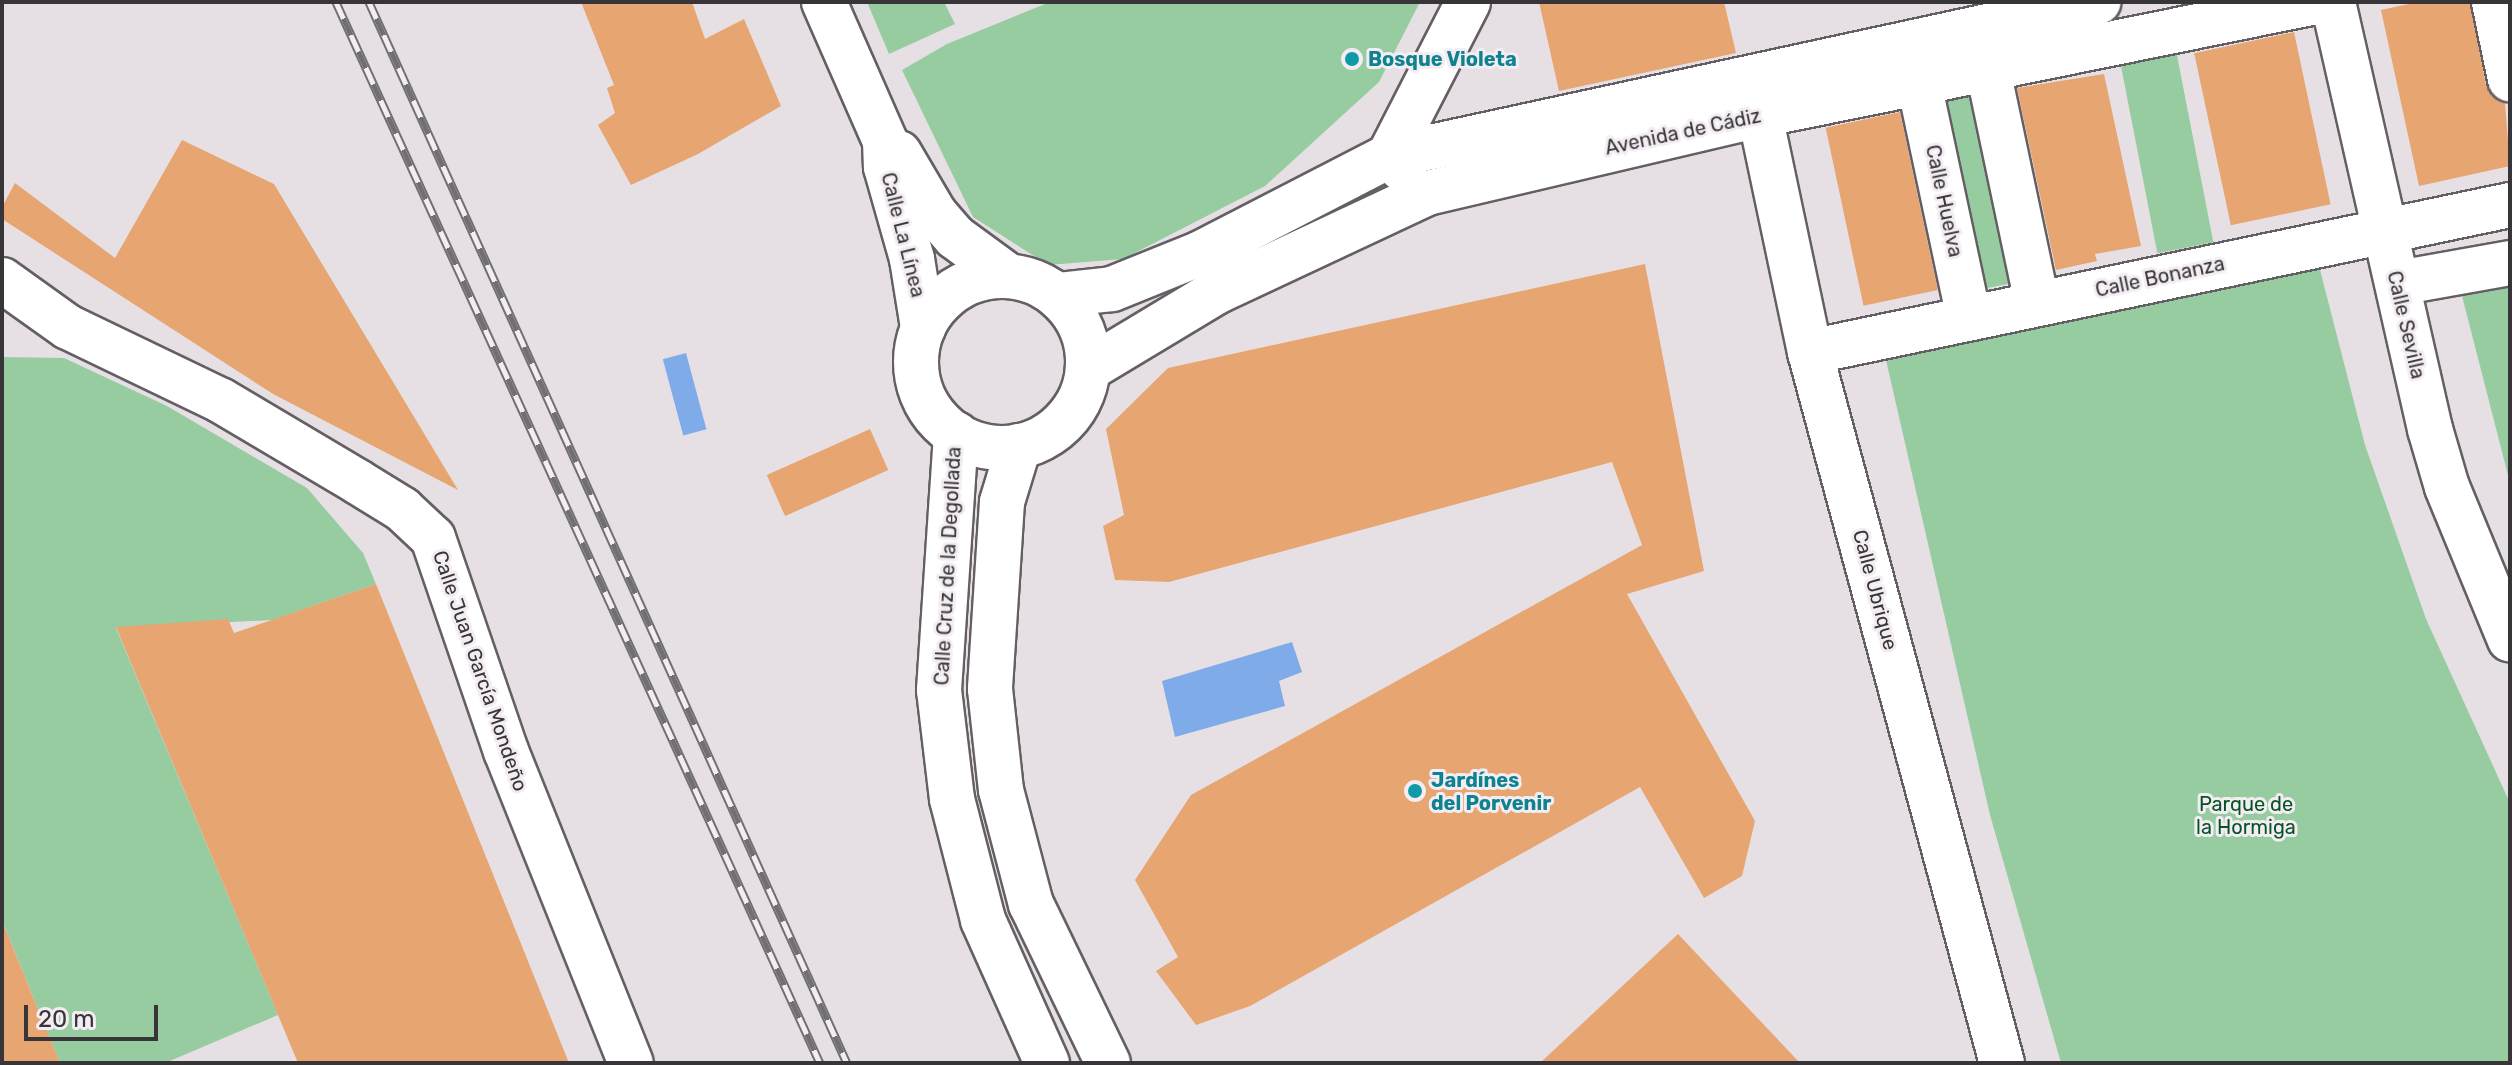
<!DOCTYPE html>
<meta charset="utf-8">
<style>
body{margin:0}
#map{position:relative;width:2512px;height:1065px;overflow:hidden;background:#e6e0e5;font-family:Rubik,sans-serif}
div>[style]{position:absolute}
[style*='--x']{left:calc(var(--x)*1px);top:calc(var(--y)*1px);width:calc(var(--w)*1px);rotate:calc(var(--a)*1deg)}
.green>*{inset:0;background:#96cca0;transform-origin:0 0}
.water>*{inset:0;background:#7face9;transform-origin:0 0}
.building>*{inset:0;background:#e6a571;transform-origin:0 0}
.roads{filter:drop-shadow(2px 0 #645f64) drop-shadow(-2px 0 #645f64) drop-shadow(0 2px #645f64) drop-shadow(0 -2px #645f64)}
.minor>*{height:44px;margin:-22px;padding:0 22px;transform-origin:22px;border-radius:22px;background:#fff}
.minor>.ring{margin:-22px;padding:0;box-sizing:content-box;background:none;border:44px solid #fff;border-radius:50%}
.rail>*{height:9px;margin-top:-4.5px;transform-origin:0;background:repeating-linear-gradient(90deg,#f3edf3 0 18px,#726f72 0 36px);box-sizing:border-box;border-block:2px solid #726f72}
.dots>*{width:22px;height:22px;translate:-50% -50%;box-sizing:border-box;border:4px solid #f3edf3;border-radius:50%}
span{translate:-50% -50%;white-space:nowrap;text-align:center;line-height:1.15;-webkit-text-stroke:6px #f3edf3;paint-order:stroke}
.culture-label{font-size:20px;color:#0d838f;font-weight:700}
.left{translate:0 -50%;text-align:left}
.street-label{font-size:20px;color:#373537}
.park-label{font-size:20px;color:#055423}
.frame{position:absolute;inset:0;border:4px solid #373537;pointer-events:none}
.scale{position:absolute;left:24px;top:1005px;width:134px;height:36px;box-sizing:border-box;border:4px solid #373537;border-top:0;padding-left:10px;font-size:24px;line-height:28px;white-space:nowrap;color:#373537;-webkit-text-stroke:6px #f3edf3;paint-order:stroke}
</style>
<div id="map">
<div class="green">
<div style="clip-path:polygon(867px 2px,944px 2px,955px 24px,889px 54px)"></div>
<div style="clip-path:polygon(1050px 2px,1420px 2px,1379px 82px,1265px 186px,1123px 259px,1048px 265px,973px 217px,902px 70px,947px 44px)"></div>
<div style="left:2175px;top:45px;width:201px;height:57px;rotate:79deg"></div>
<div style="left:1984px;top:86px;width:199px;height:56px;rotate:79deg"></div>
<div style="clip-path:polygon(2318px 262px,2365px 445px,2426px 619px,2510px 803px,2510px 1063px,2061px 1063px,1990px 815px,1886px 360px)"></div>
<div style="clip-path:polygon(2510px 282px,2510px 483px,2462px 296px)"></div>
<div style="clip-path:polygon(2px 357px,64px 358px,167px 406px,307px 488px,363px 553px,376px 584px,272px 620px,116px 628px,278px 1015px,165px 1063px,60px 1063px,2px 920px)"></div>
</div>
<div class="water">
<div style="left:686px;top:353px;width:79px;height:24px;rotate:75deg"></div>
<div style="clip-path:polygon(1292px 642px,1302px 672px,1279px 681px,1285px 706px,1175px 737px,1162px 681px)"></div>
</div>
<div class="building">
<div style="clip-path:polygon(581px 2px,692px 2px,705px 39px,744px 19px,781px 106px,698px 154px,631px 185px,598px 125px,615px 113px,607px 88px,614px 85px)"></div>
<div style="clip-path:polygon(1539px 2px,1724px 2px,1736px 53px,1559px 91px)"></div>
<div style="clip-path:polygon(2418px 2px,2470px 2px,2486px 85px,2492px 96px,2505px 103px,2510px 166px,2419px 186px,2381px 10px)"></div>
<div style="left:2294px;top:32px;width:176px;height:102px;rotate:78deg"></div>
<div style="clip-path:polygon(2104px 74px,2141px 246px,2095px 254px,2097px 261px,2056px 270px,2017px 88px)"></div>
<div style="left:1900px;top:112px;width:182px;height:76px;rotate:78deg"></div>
<div style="clip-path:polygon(182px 140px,274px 184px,458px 490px,273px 394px,2px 219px,2px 207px,15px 183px,115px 258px)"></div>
<div style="clip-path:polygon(1645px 264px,1704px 571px,1627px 594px,1755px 821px,1742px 876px,1704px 898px,1640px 787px,1250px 1006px,1196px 1025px,1156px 971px,1178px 957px,1135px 880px,1191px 795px,1642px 545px,1612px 462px,1169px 582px,1115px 580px,1103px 526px,1124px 515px,1106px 429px,1168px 368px)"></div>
<div style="left:870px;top:429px;width:45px;height:113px;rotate:66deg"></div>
<div style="clip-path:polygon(376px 584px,569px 1063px,298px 1063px,116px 627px,228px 619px,234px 633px)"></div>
<div style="clip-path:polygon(2px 923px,3px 923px,60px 1063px,2px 1063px)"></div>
<div style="clip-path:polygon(1678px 934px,1800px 1063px,1540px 1063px)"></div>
</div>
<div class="roads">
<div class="minor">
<div style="--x:824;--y:2;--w:152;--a:66.3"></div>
<div style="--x:885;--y:141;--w:26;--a:88"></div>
<div style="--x:886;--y:167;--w:96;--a:74.2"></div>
<div style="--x:912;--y:259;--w:70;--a:80.9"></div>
<div style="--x:2333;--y:2;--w:438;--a:77.2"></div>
<div style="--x:2430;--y:429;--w:60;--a:73.7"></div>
<div style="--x:2447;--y:487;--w:165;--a:67.6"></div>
<div style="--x:2494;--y:2;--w:79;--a:78.3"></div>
<div style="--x:1988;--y:70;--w:238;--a:78.1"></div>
<div style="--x:1919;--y:83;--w:240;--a:78"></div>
<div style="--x:1760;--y:115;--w:242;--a:78.1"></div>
<div style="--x:1810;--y:352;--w:736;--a:74.89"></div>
<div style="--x:899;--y:153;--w:71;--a:59.5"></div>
<div style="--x:935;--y:214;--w:30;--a:49"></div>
<div style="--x:955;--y:237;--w:64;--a:36.2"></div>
<div style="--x:1403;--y:170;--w:20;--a:-135"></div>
<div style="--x:1389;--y:156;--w:173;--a:-62.8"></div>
<div class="ring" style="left:916px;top:276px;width:128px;height:128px"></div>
<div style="--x:2;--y:280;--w:81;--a:35.5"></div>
<div style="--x:68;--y:327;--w:169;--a:25.7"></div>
<div style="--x:220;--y:400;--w:161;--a:30.7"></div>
<div style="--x:358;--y:482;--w:52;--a:31.5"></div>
<div style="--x:402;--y:509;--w:42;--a:43.1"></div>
<div style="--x:433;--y:538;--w:225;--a:71.1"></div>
<div style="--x:506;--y:751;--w:336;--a:68.2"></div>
<div style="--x:2398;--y:283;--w:114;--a:-10.1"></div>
<div style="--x:1057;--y:295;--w:55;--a:-6.2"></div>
<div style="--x:1112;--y:289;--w:96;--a:-22"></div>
<div style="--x:1201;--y:253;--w:212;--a:-27.3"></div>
<div style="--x:1389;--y:156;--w:726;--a:-12.25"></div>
<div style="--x:1810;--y:352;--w:715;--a:-11.86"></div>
<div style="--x:1088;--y:369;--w:149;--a:-31"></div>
<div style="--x:1216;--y:292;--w:233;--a:-25.1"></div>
<div style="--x:1427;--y:193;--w:342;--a:-13.2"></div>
<div style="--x:1760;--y:115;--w:567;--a:-11.49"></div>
<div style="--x:956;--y:434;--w:257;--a:93.8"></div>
<div style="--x:939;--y:690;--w:110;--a:83.2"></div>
<div style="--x:952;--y:799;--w:125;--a:75.6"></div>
<div style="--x:983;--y:920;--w:157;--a:65.9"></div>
<div style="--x:1019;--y:446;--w:59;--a:106.9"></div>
<div style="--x:1002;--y:502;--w:187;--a:93.7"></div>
<div style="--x:990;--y:689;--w:102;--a:83.8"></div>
<div style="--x:1001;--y:790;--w:118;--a:75.3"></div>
<div style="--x:1031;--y:904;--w:177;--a:64.2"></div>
</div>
</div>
<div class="rail">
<div style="--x:336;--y:2;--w:1166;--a:65.48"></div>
<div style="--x:369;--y:2;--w:1164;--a:65.75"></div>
</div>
<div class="dots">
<div style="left:1352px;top:59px;background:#0f9aa8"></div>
<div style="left:1415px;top:791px;background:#0f9aa8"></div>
</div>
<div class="culture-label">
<span class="left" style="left:1368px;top:59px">Bosque Violeta</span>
<span class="left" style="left:1431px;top:792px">Jardínes<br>del Porvenir</span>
</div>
<div class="street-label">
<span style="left:1683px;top:132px;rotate:-12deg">Avenida de Cádiz</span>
<span style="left:1944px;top:201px;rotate:78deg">Calle Huelva</span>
<span style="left:903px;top:235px;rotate:76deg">Calle La Línea</span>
<span style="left:2160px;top:277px;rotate:-12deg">Calle Bonanza</span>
<span style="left:2406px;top:325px;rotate:77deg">Calle Sevilla</span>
<span style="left:948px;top:566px;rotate:-87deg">Calle Cruz de la Degollada</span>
<span style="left:1875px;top:590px;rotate:75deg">Calle Ubrique</span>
<span style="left:480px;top:671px;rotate:71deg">Calle Juan García Mondeño</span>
</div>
<div class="park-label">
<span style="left:2246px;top:816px">Parque de<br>la Hormiga</span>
</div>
<div class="frame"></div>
<div class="scale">20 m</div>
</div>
